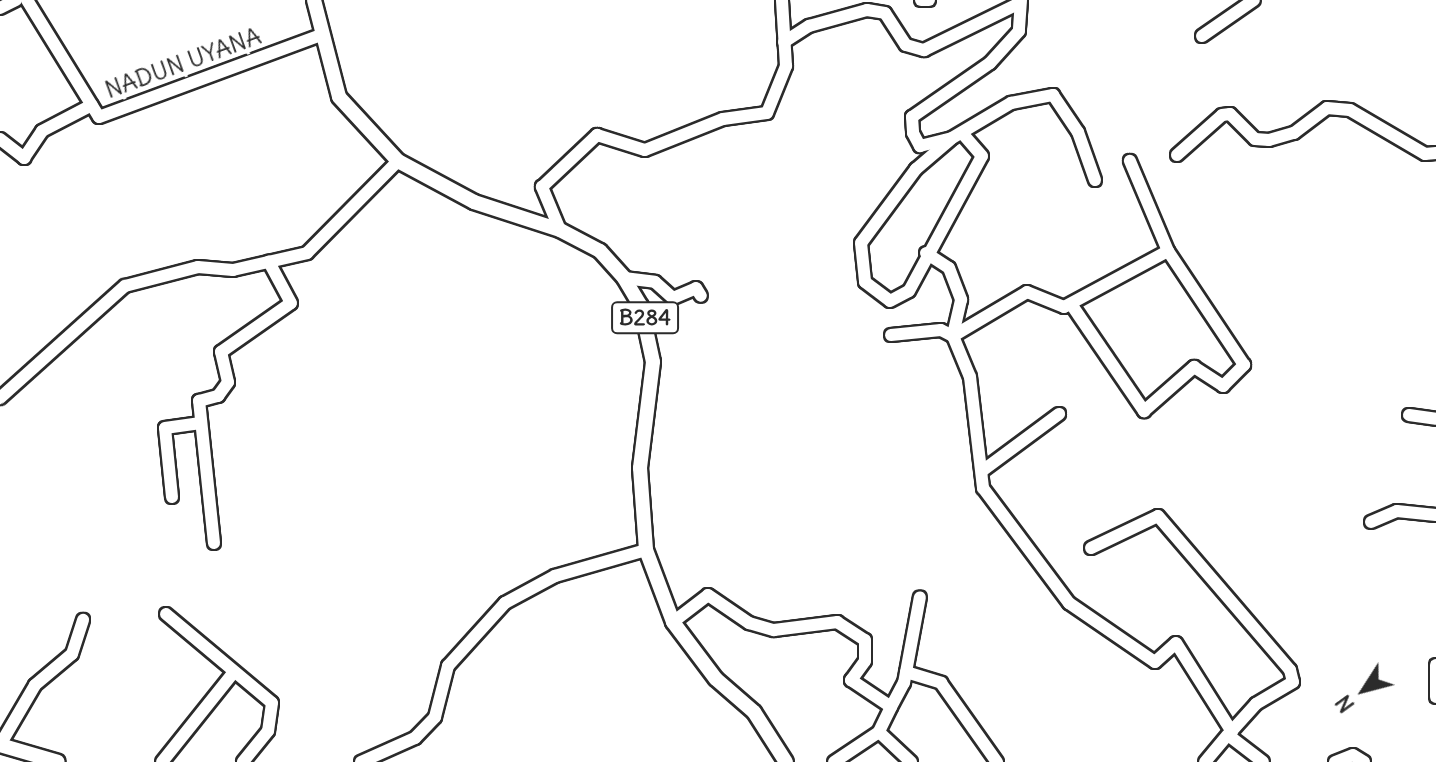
<!DOCTYPE html>
<style>
body{margin:0}
#map{position:relative;width:1436px;height:762px;overflow:hidden;background:#fff;font-family:Delius,sans-serif}
div>[style]{position:absolute}
[style*='--x']{left:calc(var(--x)*1px);top:calc(var(--y)*1px);width:calc(var(--w)*1px);rotate:calc(var(--a)*1deg)}
.roads{filter:drop-shadow(2px 0 #2b2b2b) drop-shadow(-2px 0 #2b2b2b) drop-shadow(0 2px #2b2b2b) drop-shadow(0 -2px #2b2b2b)}
.minor>*{height:12px;margin:-6px;padding:0 6px;transform-origin:6px;border-radius:6px;background:#fff}
.major>*{height:14px;margin:-7px;padding:0 7px;transform-origin:7px;border-radius:7px;background:#fff}
span{translate:-50% -50%;white-space:nowrap;text-align:center;line-height:1.15;-webkit-text-stroke:8px #fff;paint-order:stroke}
.shield-label span{padding:2px 6px;background:#fff;border:2px solid;border-radius:6px;-webkit-text-stroke-width:0}
.shield-label{font-size:22px;color:#2b2b2b;font-weight:700}
.street-label{font-size:24px;color:#2b2b2b}
.north{position:absolute;left:1324px;top:650px;width:80px;height:80px;-webkit-text-stroke:6px #fff;paint-order:stroke;rotate:234deg;font-size:22px;font-weight:700;line-height:32px;text-align:center;color:#2b2b2b}
.north::after{content:'';display:block;margin:auto;width:28px;height:36px;background:#2b2b2b;clip-path:polygon(50% 0,100% 100%,50% 72%,0 100%)}
</style>
<div id="map">
<div class="roads">
<div class="minor">
<div style="--x:27;--y:0;--w:137;--a:58.4"></div>
<div style="--x:99;--y:117;--w:237;--a:-20.3"></div>
<div style="--x:921;--y:0;--w:8;--a:0"></div>
<div style="--x:1021;--y:0;--w:31;--a:94"></div>
<div style="--x:1019;--y:31;--w:43;--a:132.2"></div>
<div style="--x:990;--y:63;--w:95;--a:145.3"></div>
<div style="--x:912;--y:117;--w:16;--a:86"></div>
<div style="--x:913;--y:133;--w:15;--a:62"></div>
<div style="--x:920;--y:146;--w:33;--a:-14"></div>
<div style="--x:952;--y:138;--w:69;--a:-30.7"></div>
<div style="--x:1011;--y:103;--w:43;--a:-10.8"></div>
<div style="--x:1053;--y:95;--w:45;--a:56"></div>
<div style="--x:1078;--y:132;--w:51;--a:70.5"></div>
<div style="--x:0;--y:8;--w:18;--a:-27"></div>
<div style="--x:1202;--y:36;--w:63;--a:-34.7"></div>
<div style="--x:784;--y:42;--w:30;--a:-33"></div>
<div style="--x:809;--y:26;--w:60;--a:-15.4"></div>
<div style="--x:867;--y:10;--w:18;--a:9"></div>
<div style="--x:885;--y:13;--w:38;--a:57"></div>
<div style="--x:906;--y:45;--w:19;--a:16"></div>
<div style="--x:924;--y:50;--w:107;--a:-26.1"></div>
<div style="--x:0;--y:139;--w:31;--a:38"></div>
<div style="--x:24;--y:158;--w:32;--a:-56"></div>
<div style="--x:42;--y:131;--w:56;--a:-27.5"></div>
<div style="--x:950;--y:140;--w:45;--a:139.5"></div>
<div style="--x:916;--y:169;--w:92;--a:126.6"></div>
<div style="--x:861;--y:243;--w:39;--a:84"></div>
<div style="--x:865;--y:282;--w:31;--a:37"></div>
<div style="--x:890;--y:301;--w:21;--a:-28"></div>
<div style="--x:909;--y:291;--w:153;--a:-61.6"></div>
<div style="--x:982;--y:156;--w:30;--a:-131"></div>
<div style="--x:1177;--y:155;--w:60;--a:-41.6"></div>
<div style="--x:1222;--y:115;--w:8;--a:-7"></div>
<div style="--x:1230;--y:114;--w:35;--a:45"></div>
<div style="--x:1255;--y:139;--w:14;--a:4"></div>
<div style="--x:1269;--y:140;--w:26;--a:-16"></div>
<div style="--x:1294;--y:133;--w:41;--a:-37.1"></div>
<div style="--x:1327;--y:108;--w:23;--a:5"></div>
<div style="--x:1350;--y:110;--w:87;--a:30.4"></div>
<div style="--x:1425;--y:154;--w:11;--a:-5"></div>
<div style="--x:560;--y:230;--w:47;--a:-112.7"></div>
<div style="--x:542;--y:187;--w:76;--a:-43.4"></div>
<div style="--x:597;--y:135;--w:50;--a:17.4"></div>
<div style="--x:645;--y:150;--w:84;--a:-21.7"></div>
<div style="--x:723;--y:119;--w:44;--a:-7.8"></div>
<div style="--x:767;--y:113;--w:51;--a:-68"></div>
<div style="--x:786;--y:66;--w:66;--a:-93.5"></div>
<div style="--x:926;--y:253;--w:27;--a:33"></div>
<div style="--x:949;--y:268;--w:34;--a:69"></div>
<div style="--x:961;--y:300;--w:37;--a:103"></div>
<div style="--x:624;--y:278;--w:31;--a:7"></div>
<div style="--x:655;--y:282;--w:24;--a:42"></div>
<div style="--x:673;--y:298;--w:25;--a:-23"></div>
<div style="--x:696;--y:288;--w:9;--a:58"></div>
<div style="--x:1071;--y:304;--w:130;--a:55.7"></div>
<div style="--x:1144;--y:411;--w:67;--a:-41.3"></div>
<div style="--x:1194;--y:367;--w:35;--a:33"></div>
<div style="--x:1223;--y:386;--w:30;--a:-45"></div>
<div style="--x:1244;--y:365;--w:137;--a:-123.7"></div>
<div style="--x:1168;--y:251;--w:98;--a:-112.9"></div>
<div style="--x:891;--y:335;--w:50;--a:-5.7"></div>
<div style="--x:941;--y:330;--w:13;--a:27"></div>
<div style="--x:953;--y:336;--w:44;--a:67.5"></div>
<div style="--x:970;--y:377;--w:112;--a:83.3"></div>
<div style="--x:983;--y:488;--w:144;--a:53.2"></div>
<div style="--x:1069;--y:603;--w:104;--a:34.5"></div>
<div style="--x:1155;--y:662;--w:28;--a:-42"></div>
<div style="--x:1176;--y:643;--w:105;--a:57.8"></div>
<div style="--x:953;--y:336;--w:86;--a:-30.7"></div>
<div style="--x:1027;--y:292;--w:40;--a:22"></div>
<div style="--x:1064;--y:307;--w:118;--a:-28.3"></div>
<div style="--x:0;--y:398;--w:168;--a:-41.9"></div>
<div style="--x:125;--y:286;--w:75;--a:-14.6"></div>
<div style="--x:198;--y:267;--w:35;--a:5"></div>
<div style="--x:233;--y:270;--w:76;--a:-12.9"></div>
<div style="--x:307;--y:253;--w:129;--a:-45.3"></div>
<div style="--x:1409;--y:415;--w:27;--a:8"></div>
<div style="--x:982;--y:471;--w:96;--a:-36.5"></div>
<div style="--x:172;--y:497;--w:69;--a:-95.8"></div>
<div style="--x:165;--y:428;--w:36;--a:-8"></div>
<div style="--x:1371;--y:522;--w:28;--a:-23"></div>
<div style="--x:1397;--y:511;--w:39;--a:6"></div>
<div style="--x:214;--y:543;--w:143;--a:-96"></div>
<div style="--x:199;--y:401;--w:20;--a:-15"></div>
<div style="--x:218;--y:396;--w:17;--a:-54"></div>
<div style="--x:228;--y:382;--w:31;--a:-103"></div>
<div style="--x:221;--y:352;--w:85;--a:-35"></div>
<div style="--x:291;--y:303;--w:47;--a:-118.2"></div>
<div style="--x:1091;--y:548;--w:74;--a:-25.5"></div>
<div style="--x:1158;--y:516;--w:203;--a:49.4"></div>
<div style="--x:1290;--y:670;--w:12;--a:76"></div>
<div style="--x:1293;--y:682;--w:43;--a:149.3"></div>
<div style="--x:1256;--y:704;--w:42;--a:132.1"></div>
<div style="--x:166;--y:614;--w:138;--a:40"></div>
<div style="--x:272;--y:703;--w:28;--a:98"></div>
<div style="--x:268;--y:731;--w:40;--a:129"></div>
<div style="--x:673;--y:622;--w:44;--a:-37.6"></div>
<div style="--x:708;--y:595;--w:50;--a:34.3"></div>
<div style="--x:749;--y:623;--w:26;--a:16"></div>
<div style="--x:774;--y:630;--w:64;--a:-7.2"></div>
<div style="--x:837;--y:622;--w:33;--a:33"></div>
<div style="--x:865;--y:640;--w:21;--a:90"></div>
<div style="--x:865;--y:661;--w:24;--a:126"></div>
<div style="--x:851;--y:680;--w:48;--a:34"></div>
<div style="--x:891;--y:707;--w:28;--a:116"></div>
<div style="--x:879;--y:732;--w:54;--a:146.3"></div>
<div style="--x:1436;--y:665;--w:32;--a:90"></div>
<div style="--x:906;--y:672;--w:37;--a:17"></div>
<div style="--x:941;--y:683;--w:97;--a:54.7"></div>
<div style="--x:891;--y:707;--w:27;--a:-62"></div>
<div style="--x:904;--y:683;--w:87;--a:-79.5"></div>
<div style="--x:879;--y:732;--w:44;--a:43.2"></div>
<div style="--x:0;--y:745;--w:69;--a:-59.7"></div>
<div style="--x:35;--y:685;--w:48;--a:-40"></div>
<div style="--x:72;--y:654;--w:36;--a:-72"></div>
<div style="--x:162;--y:762;--w:114;--a:-51.4"></div>
<div style="--x:361;--y:762;--w:59;--a:-24"></div>
<div style="--x:415;--y:738;--w:29;--a:-46"></div>
<div style="--x:435;--y:717;--w:53;--a:-75.7"></div>
<div style="--x:448;--y:666;--w:85;--a:-47.9"></div>
<div style="--x:505;--y:603;--w:57;--a:-28.4"></div>
<div style="--x:555;--y:576;--w:95;--a:-15.9"></div>
<div style="--x:1205;--y:762;--w:35;--a:-50"></div>
<div style="--x:1228;--y:735;--w:44;--a:37.6"></div>
<div style="--x:1335;--y:762;--w:19;--a:-21"></div>
<div style="--x:1353;--y:755;--w:13;--a:32"></div>
</div>
<div class="major">
<div style="--x:314;--y:0;--w:100;--a:75.5"></div>
<div style="--x:339;--y:97;--w:87;--a:47.3"></div>
<div style="--x:398;--y:161;--w:86;--a:28.3"></div>
<div style="--x:474;--y:202;--w:90;--a:18"></div>
<div style="--x:560;--y:230;--w:45;--a:27.7"></div>
<div style="--x:600;--y:251;--w:36;--a:48"></div>
<div style="--x:624;--y:278;--w:33;--a:59"></div>
<div style="--x:641;--y:306;--w:57;--a:77.9"></div>
<div style="--x:653;--y:362;--w:107;--a:97"></div>
<div style="--x:640;--y:468;--w:82;--a:85.8"></div>
<div style="--x:646;--y:550;--w:77;--a:69.4"></div>
<div style="--x:673;--y:622;--w:71;--a:53"></div>
<div style="--x:716;--y:679;--w:50;--a:41"></div>
<div style="--x:754;--y:712;--w:59;--a:57.4"></div>
<div style="--x:0;--y:745;--w:60;--a:16.3"></div>
</div>
</div>
<div class="shield-label">
<span style="left:645px;top:318px">B284</span>
</div>
<div class="street-label">
<span style="left:183px;top:63px;rotate:-20deg">NADUN UYANA</span>
</div>
<div class="north">N</div>
</div>
